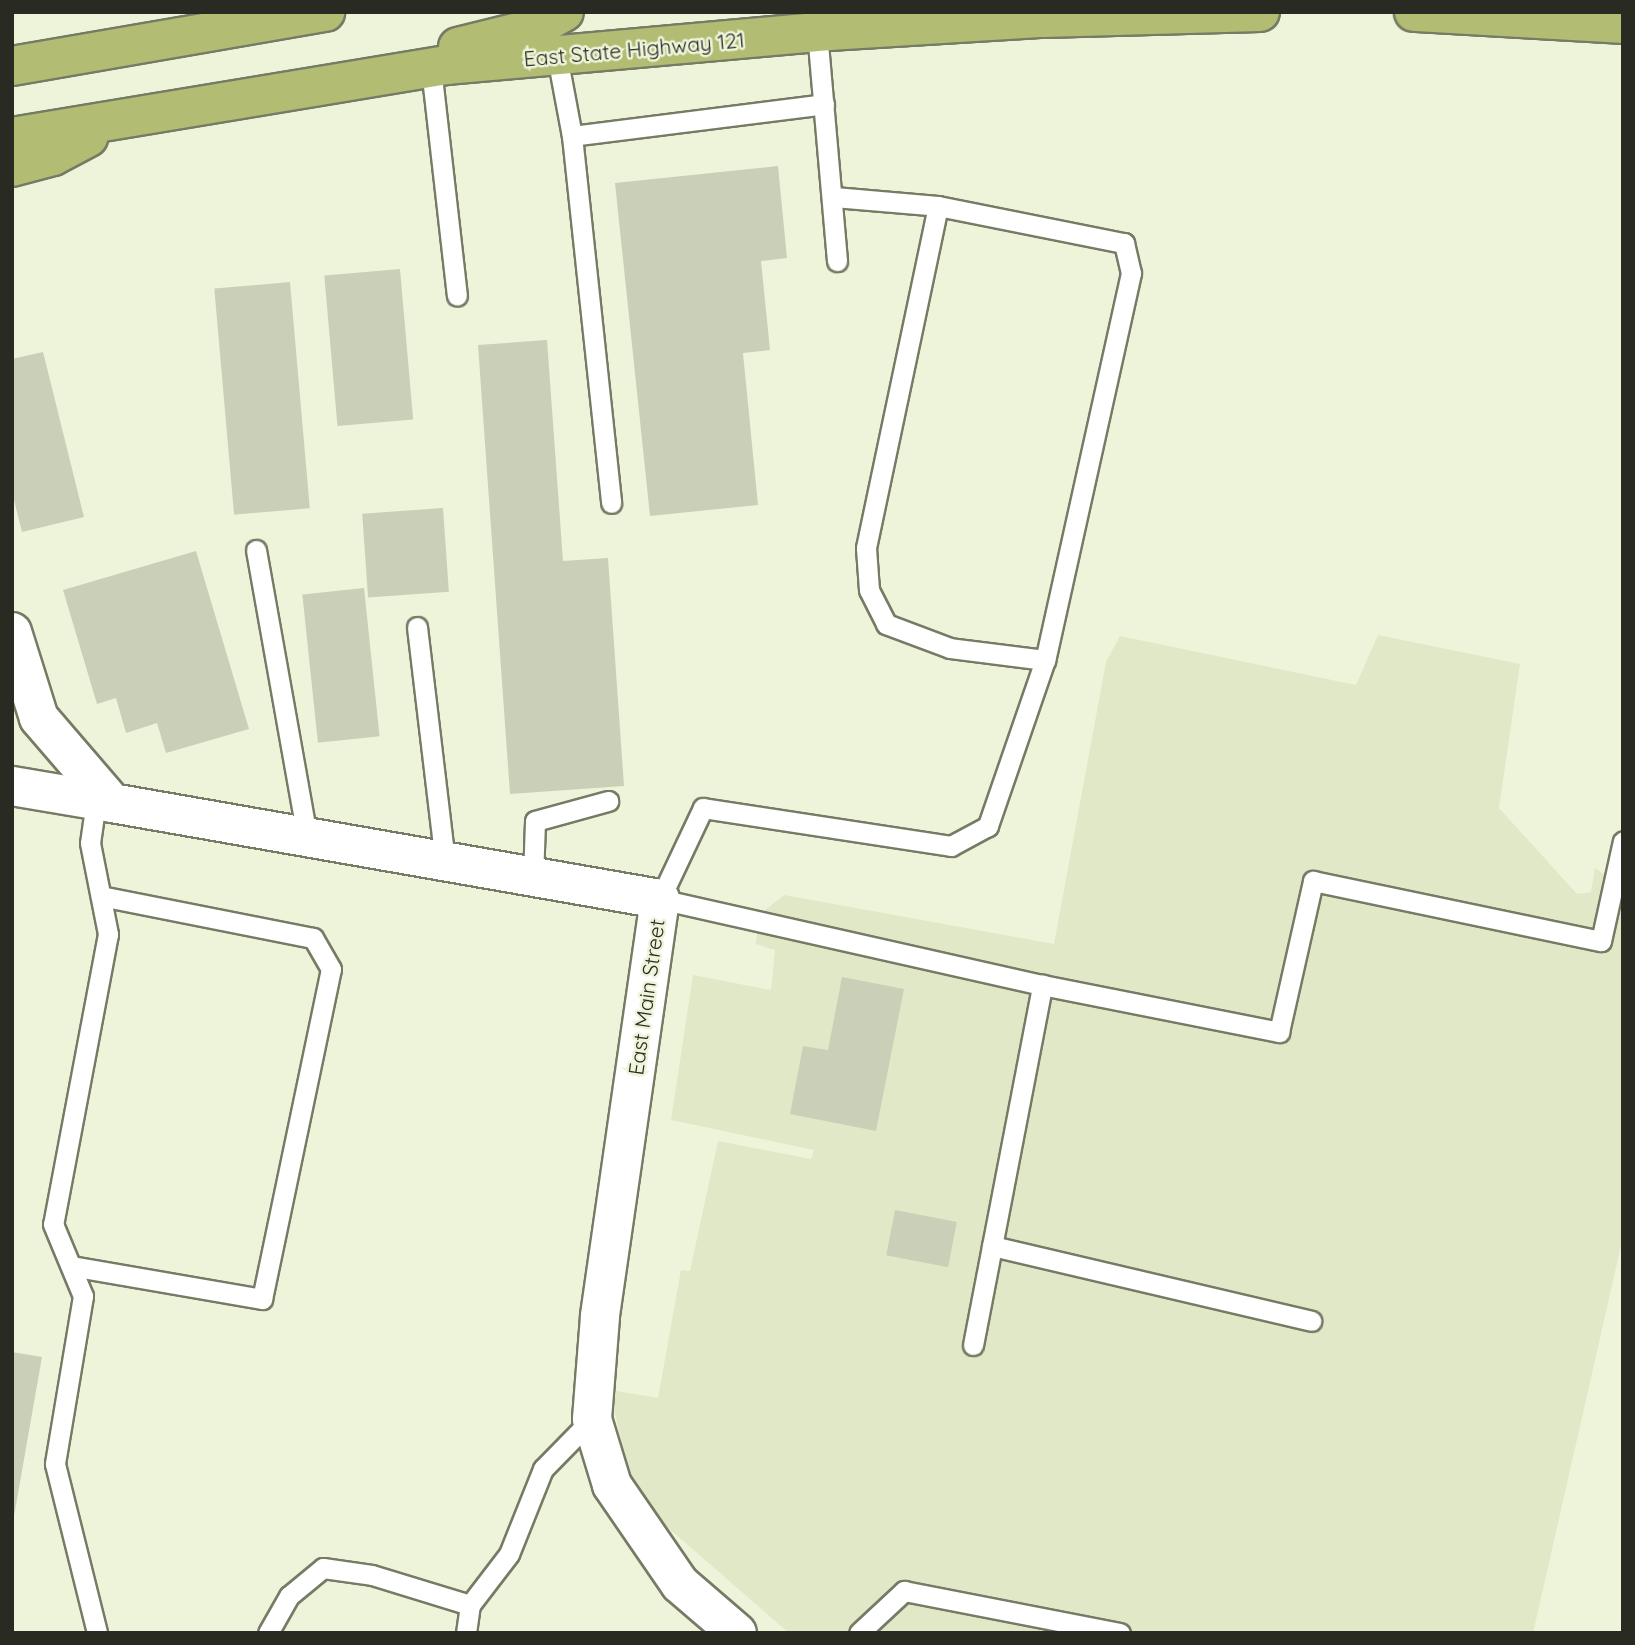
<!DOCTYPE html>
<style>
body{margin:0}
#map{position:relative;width:1635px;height:1645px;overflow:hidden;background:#eef4da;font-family:Quicksand,sans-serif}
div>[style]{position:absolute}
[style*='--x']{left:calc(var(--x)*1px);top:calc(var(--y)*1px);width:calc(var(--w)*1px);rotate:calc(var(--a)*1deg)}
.built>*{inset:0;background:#e0e8c8}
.building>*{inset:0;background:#cad0b7;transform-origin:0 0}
.roads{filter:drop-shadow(2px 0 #757b64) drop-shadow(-2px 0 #757b64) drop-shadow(0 2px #757b64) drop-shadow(0 -2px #757b64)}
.service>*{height:19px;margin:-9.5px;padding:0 9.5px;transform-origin:9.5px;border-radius:9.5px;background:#fff}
.minor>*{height:38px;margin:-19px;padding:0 19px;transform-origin:19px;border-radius:19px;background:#fff}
.primary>*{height:38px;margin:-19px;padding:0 19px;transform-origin:19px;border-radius:19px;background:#b2bd73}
span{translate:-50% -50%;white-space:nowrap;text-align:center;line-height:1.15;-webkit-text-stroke:5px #eef4da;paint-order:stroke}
.street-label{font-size:21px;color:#292b22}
.frame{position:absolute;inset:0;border:14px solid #292b22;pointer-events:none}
</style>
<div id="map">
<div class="built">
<div style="clip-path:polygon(1378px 635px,1520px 664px,1499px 808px,1577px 894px,1591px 892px,1595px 868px,1623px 888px,1623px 1237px,1533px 1633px,789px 1633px,643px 1506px,633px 1490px,613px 1405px,616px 1391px,658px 1398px,681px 1270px,690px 1271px,718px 1141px,811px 1159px,814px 1150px,671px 1120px,693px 975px,771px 990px,775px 950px,756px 944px,759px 915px,784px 895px,1054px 944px,1106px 662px,1120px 636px,1356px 685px)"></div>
</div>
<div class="building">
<div style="clip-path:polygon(778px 166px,787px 258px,761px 261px,770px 350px,743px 353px,758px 505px,650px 516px,615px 183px)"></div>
<div style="left:400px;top:269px;width:151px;height:76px;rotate:85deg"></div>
<div style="left:290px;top:282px;width:227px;height:76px;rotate:85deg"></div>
<div style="clip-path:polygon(547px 340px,563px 561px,608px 558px,624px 786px,510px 794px,478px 345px)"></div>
<div style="clip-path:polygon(43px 352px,84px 517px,22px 532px,12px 492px,12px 359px)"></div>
<div style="left:443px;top:508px;width:84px;height:81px;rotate:86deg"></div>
<div style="clip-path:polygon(196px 551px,249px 729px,166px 753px,157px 723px,126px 733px,116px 698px,97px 704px,63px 590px)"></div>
<div style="left:364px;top:588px;width:149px;height:62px;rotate:84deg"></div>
<div style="clip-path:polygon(842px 977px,904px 989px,876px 1131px,790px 1114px,803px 1046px,828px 1050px)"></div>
<div style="left:895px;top:1210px;width:63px;height:46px;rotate:11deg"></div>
<div style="clip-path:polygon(12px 1352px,42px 1357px,14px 1516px,12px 1516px)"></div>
</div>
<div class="roads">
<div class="service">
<div style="--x:817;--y:32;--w:230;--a:85"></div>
<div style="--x:557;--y:56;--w:81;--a:79.4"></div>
<div style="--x:572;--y:136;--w:254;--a:-7.2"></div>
<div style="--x:431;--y:68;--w:229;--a:83.5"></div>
<div style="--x:572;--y:136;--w:369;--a:83.9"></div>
<div style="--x:834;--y:197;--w:104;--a:4.9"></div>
<div style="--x:938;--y:206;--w:190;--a:11.3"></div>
<div style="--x:1124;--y:243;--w:31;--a:77"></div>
<div style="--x:1131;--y:273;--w:396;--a:102.5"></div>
<div style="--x:1045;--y:660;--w:176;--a:109"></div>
<div style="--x:988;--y:826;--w:42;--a:151.6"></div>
<div style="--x:951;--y:846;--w:251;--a:-171.3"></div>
<div style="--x:703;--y:808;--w:101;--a:115.3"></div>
<div style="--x:660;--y:899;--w:392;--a:12.7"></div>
<div style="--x:1042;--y:985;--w:242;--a:11.2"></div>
<div style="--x:1279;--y:1032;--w:155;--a:-77.3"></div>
<div style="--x:1313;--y:881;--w:294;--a:11.8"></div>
<div style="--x:1601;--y:941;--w:102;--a:-77.6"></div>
<div style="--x:938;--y:206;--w:349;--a:101.9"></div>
<div style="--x:866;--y:548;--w:42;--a:85.9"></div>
<div style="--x:869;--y:590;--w:38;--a:63"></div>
<div style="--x:886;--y:624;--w:68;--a:20.6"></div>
<div style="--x:950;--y:648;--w:96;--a:7.2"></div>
<div style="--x:256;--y:550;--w:291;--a:79.9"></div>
<div style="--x:417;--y:627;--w:238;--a:83.2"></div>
<div style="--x:96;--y:801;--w:42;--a:98.1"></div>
<div style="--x:90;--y:843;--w:93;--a:78.8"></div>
<div style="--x:108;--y:934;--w:295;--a:100.7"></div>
<div style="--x:53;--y:1224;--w:78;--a:67.4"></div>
<div style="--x:83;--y:1296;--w:170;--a:99.5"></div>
<div style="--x:55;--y:1464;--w:174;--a:76"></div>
<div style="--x:533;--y:879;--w:58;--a:-88"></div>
<div style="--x:535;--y:821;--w:76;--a:-15.3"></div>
<div style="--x:992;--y:1246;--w:328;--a:13.2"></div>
<div style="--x:71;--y:1266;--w:194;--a:9.8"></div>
<div style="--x:262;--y:1299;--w:337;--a:-78.2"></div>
<div style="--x:331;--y:969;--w:36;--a:-120"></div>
<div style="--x:313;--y:938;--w:216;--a:-168.8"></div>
<div style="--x:973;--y:1345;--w:367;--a:-79.1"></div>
<div style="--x:268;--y:1633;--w:43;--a:-60.4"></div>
<div style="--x:289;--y:1596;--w:44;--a:-39.5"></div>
<div style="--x:323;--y:1568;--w:49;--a:8.1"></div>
<div style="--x:372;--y:1575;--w:102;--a:17"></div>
<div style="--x:466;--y:1633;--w:28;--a:-82"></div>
<div style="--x:470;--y:1605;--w:64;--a:-52.6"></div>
<div style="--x:509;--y:1554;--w:92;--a:-68.2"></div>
<div style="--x:543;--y:1469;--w:70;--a:-45.6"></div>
<div style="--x:859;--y:1633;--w:62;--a:-43"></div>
<div style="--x:904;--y:1591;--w:220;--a:11"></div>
</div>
<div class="minor">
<div style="--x:12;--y:632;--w:90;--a:72.6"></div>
<div style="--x:39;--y:718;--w:112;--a:49.3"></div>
<div style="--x:112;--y:803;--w:556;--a:9.94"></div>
<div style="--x:660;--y:899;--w:422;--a:98.2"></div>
<div style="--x:600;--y:1317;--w:102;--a:94.5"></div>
<div style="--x:592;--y:1419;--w:69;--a:73.1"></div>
<div style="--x:612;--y:1485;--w:120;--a:55.5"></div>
<div style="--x:680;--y:1584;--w:75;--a:40.7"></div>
<div style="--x:12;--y:786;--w:101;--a:9.6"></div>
</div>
<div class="primary">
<div style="--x:1414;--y:12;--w:209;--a:3.3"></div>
<div style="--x:458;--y:47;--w:79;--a:-13.9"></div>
<div style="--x:535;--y:28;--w:33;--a:-29"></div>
<div style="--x:12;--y:66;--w:318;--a:-9.8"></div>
<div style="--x:12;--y:137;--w:442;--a:-9.4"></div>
<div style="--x:448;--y:65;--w:383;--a:-5.1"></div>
<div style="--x:829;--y:31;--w:215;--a:-3.5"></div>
<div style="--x:1044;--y:18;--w:216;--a:-1.6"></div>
<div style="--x:12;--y:167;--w:42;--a:-15"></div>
<div style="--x:53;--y:156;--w:40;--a:-28"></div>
</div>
</div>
<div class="street-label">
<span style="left:634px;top:49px;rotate:-5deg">East State Highway 121</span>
<span style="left:646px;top:997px;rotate:-82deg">East Main Street</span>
</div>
<div class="frame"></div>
</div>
